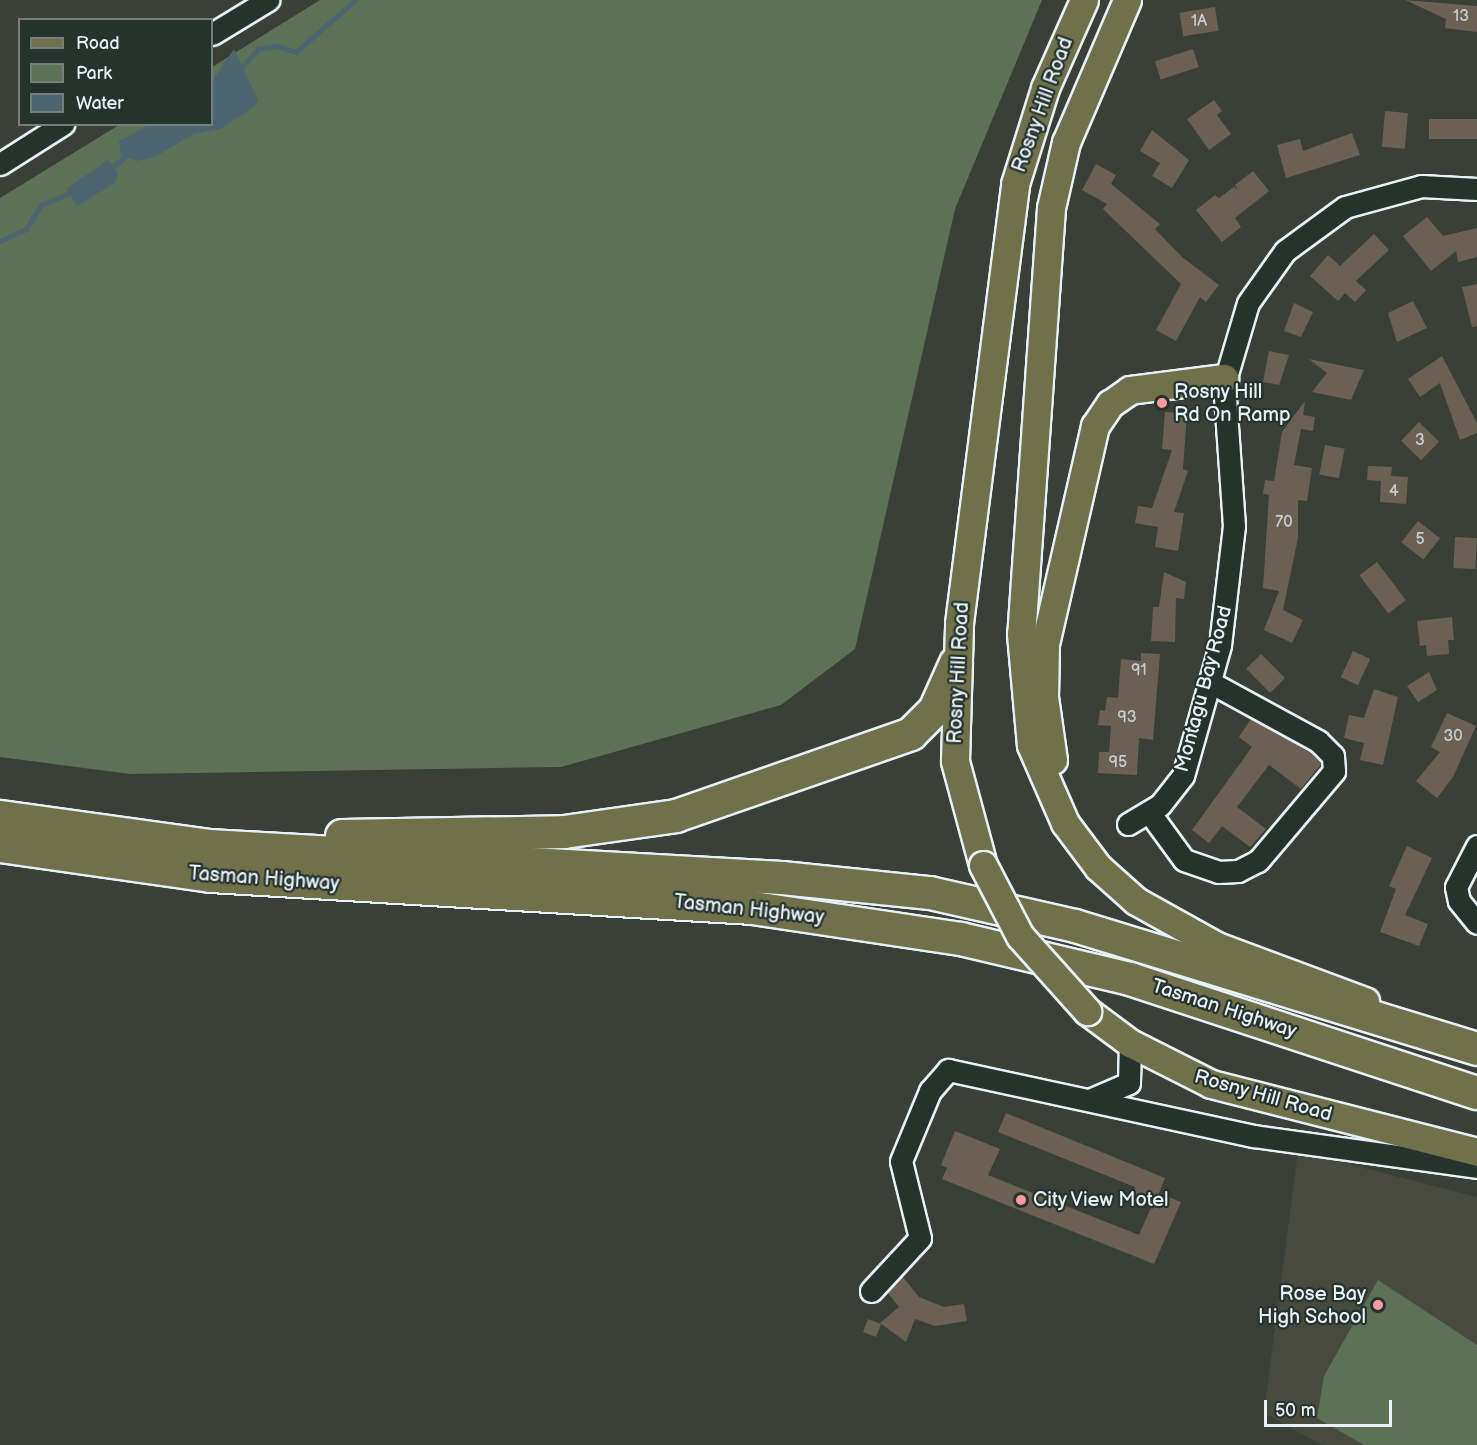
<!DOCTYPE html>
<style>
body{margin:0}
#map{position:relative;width:1477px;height:1445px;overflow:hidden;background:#3a4038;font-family:"Balsamiq Sans",sans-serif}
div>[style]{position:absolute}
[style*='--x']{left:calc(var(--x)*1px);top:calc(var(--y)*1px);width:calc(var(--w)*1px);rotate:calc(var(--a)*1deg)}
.built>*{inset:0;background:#484a40}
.green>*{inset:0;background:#5c7155}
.water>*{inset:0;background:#4c6571}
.stream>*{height:5px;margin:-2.5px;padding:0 2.5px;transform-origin:2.5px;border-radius:2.5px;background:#4c6571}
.building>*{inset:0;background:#6a6053;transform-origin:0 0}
.roads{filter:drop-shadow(2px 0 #e8f1f8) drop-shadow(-2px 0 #e8f1f8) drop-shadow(0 2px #e8f1f8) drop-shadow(0 -2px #e8f1f8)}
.minor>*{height:21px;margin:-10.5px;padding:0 10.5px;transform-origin:10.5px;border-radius:10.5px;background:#26332d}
.major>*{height:27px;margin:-13.5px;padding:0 13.5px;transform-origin:13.5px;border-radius:13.5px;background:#70704a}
.highway>*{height:32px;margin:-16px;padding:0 16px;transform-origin:16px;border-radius:16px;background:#70704a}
.bridges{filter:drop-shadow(2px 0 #e8f1f8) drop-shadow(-2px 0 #e8f1f8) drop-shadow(0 2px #e8f1f8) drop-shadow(0 -2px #e8f1f8)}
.major-bridge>*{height:27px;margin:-13.5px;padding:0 13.5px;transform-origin:13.5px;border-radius:13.5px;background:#70704a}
.dots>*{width:16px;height:16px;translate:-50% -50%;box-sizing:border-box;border:3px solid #26332d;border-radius:50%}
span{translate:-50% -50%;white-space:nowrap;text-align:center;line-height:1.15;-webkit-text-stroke:4.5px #26332d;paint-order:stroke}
.number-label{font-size:16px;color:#c8cdcf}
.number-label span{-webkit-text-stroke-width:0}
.street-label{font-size:20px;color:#e8f1f8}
.poi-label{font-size:20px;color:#e8f1f8}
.left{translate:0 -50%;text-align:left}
.right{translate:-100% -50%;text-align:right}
.legend{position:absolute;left:18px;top:18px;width:195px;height:108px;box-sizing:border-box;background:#26332d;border:2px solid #747f7e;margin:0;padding:8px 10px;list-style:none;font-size:18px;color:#e8f1f8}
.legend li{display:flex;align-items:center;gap:12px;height:30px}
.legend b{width:30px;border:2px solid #747f7e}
.scale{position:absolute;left:1264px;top:1400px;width:128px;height:27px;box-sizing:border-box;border:3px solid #e8f1f8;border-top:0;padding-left:8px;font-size:18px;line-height:21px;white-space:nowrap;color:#e8f1f8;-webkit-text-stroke:4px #26332d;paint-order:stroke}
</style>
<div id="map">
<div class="built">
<div style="clip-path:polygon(1298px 1151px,1477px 1197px,1477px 1445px,1322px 1445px,1264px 1413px)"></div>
</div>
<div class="green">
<div style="clip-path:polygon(320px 0,1042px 0,955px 209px,855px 649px,781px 705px,561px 767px,130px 774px,0 757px,0 198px,119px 125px,212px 124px,212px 67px)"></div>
<div style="clip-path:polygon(1378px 1280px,1477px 1345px,1477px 1445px,1364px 1445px,1317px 1418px,1324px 1376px)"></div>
</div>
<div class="water">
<div style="clip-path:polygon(234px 49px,258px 100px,254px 107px,220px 129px,193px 134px,155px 157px,137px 161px,121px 154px,119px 141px,149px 125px,212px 124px,212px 82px)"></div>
<div style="clip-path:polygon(108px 160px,118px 173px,116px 182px,77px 206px,66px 189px)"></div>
</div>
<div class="stream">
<div style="--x:240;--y:69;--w:27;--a:-48"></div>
<div style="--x:258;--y:49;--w:19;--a:-9"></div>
<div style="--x:277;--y:46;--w:20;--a:18"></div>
<div style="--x:296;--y:52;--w:79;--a:-41.4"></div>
<div style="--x:110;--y:169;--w:23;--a:-40"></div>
<div style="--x:0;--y:241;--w:29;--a:-25"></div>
<div style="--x:26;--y:229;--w:28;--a:-58"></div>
<div style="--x:41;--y:205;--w:34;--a:-23"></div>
</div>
<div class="building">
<div style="clip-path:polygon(1405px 0,1477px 6px,1477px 32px,1445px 28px,1446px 19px)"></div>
<div style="left:1215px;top:7px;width:24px;height:36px;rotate:81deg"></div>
<div style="left:1193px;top:49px;width:19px;height:40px;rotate:72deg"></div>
<div style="clip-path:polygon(1214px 100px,1222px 111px,1217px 115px,1231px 134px,1209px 150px,1187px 119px)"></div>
<div style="left:1385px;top:111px;width:23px;height:36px;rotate:5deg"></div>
<div style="left:1477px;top:119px;width:20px;height:48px;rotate:90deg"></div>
<div style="clip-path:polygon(1152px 130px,1189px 160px,1172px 188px,1152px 176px,1160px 163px,1140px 151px)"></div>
<div style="clip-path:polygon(1352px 133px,1360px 155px,1286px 178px,1277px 145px,1300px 139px,1303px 151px)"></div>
<div style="clip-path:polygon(1096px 164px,1116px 175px,1111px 184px,1160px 224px,1155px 229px,1182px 257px,1219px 285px,1206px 302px,1200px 297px,1176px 341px,1156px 330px,1181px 284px,1103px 209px,1107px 204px,1082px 190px)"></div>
<div style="clip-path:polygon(1253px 171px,1269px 191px,1235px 218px,1241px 227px,1222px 242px,1196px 210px,1215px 195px,1219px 198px,1234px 187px,1238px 190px,1235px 185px)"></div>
<div style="clip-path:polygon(1427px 217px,1443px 236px,1477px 228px,1477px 257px,1458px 262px,1456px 251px,1431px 271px,1403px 236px)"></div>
<div style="clip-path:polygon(1374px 234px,1389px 250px,1356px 281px,1366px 290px,1355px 302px,1345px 293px,1338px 301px,1310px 276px,1328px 255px,1340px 266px)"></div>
<div style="clip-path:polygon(1477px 284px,1477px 326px,1472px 327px,1462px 287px)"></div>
<div style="clip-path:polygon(1413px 301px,1427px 328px,1397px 342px,1388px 313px)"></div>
<div style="clip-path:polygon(1294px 303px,1313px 312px,1301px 337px,1284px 331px)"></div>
<div style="clip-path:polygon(1269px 351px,1289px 355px,1279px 385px,1263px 382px)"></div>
<div style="clip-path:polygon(1442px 356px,1477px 423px,1477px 433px,1460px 440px,1440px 383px,1420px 397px,1408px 379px)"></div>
<div style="clip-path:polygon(1309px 359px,1364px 370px,1351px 400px,1312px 392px,1327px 373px)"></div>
<div style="clip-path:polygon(1305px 401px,1303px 415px,1315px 417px,1313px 431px,1301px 429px,1294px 465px,1312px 468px,1307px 501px,1298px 500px,1298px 538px,1283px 610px,1303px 620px,1292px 643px,1264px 630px,1279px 591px,1263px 588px,1269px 495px,1263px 494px,1265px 480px,1274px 481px,1282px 432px)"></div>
<div style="clip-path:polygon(1165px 412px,1187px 413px,1183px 469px,1188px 471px,1174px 512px,1184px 513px,1178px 551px,1155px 547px,1158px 527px,1135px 523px,1138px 506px,1152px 508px,1172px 450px,1162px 449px)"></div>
<div style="left:1419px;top:422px;width:28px;height:26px;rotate:44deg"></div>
<div style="left:1325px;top:445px;width:20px;height:30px;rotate:11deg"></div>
<div style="clip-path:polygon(1368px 466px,1392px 467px,1391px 476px,1408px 477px,1406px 504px,1380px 502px,1381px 481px,1367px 480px)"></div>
<div style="left:1418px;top:521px;width:28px;height:27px;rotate:38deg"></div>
<div style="left:1455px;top:537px;width:22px;height:31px;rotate:3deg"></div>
<div style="left:1377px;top:562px;width:48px;height:22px;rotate:53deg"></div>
<div style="clip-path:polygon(1164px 572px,1186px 582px,1184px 599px,1176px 598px,1175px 642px,1151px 641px,1153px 607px,1159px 607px)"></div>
<div style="clip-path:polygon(1452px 617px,1454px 640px,1448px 640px,1449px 654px,1427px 656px,1426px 645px,1420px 646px,1417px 621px)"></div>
<div style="left:1353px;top:651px;width:19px;height:29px;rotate:25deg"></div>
<div style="clip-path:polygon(1141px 653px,1160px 654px,1153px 740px,1139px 738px,1137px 775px,1098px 773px,1099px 752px,1109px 752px,1111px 726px,1098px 725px,1100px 710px,1105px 711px,1107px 697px,1118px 698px,1121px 659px,1141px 661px)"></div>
<div style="left:1261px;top:654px;width:34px;height:21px;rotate:45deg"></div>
<div style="clip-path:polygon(1429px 672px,1437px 690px,1418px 702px,1407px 686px)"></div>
<div style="clip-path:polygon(1374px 689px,1398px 697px,1383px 765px,1360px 760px,1364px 743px,1344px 738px,1349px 715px,1364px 718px)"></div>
<div style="clip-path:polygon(1447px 713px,1476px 726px,1453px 777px,1437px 798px,1416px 781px,1440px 752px,1431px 747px)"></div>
<div style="clip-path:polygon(1251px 719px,1310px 751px,1321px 764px,1301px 789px,1269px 765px,1237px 807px,1266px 829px,1250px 847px,1222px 826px,1209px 843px,1192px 830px,1252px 747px,1239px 737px)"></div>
<div style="clip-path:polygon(1407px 846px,1432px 858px,1405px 915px,1428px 924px,1419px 946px,1380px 932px,1396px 889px,1389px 886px)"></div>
<div style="clip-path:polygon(1006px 1113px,1165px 1178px,1159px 1193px,1181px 1202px,1154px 1264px,942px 1179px,947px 1168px,941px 1165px,955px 1131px,1000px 1149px,988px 1175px,1139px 1235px,1152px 1205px,1131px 1197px,1135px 1187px,998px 1132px)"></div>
<div style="clip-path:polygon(902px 1276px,919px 1297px,944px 1307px,964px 1304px,967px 1321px,935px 1326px,915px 1319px,906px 1342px,880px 1323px,899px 1307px,887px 1292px)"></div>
<div style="left:868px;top:1319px;width:14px;height:14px;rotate:21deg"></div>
</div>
<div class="roads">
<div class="minor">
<div style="--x:212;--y:34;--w:66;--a:-31.3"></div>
<div style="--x:0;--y:164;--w:75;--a:-32.4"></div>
<div style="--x:1149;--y:812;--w:59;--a:53.9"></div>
<div style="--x:1184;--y:860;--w:36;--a:19"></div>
<div style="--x:1218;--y:872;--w:20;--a:-3"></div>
<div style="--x:1238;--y:871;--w:22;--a:-27"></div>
<div style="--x:1258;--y:861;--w:118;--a:-49.8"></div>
<div style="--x:1334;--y:771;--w:15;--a:-94"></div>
<div style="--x:1333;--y:756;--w:21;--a:-135"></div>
<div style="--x:1318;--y:741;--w:123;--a:-151.4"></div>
<div style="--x:1128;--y:824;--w:37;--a:-31"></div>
<div style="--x:1160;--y:805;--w:37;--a:-52"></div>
<div style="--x:1183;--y:776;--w:136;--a:-74.2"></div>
<div style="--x:1220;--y:645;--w:120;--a:-83.3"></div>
<div style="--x:1234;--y:526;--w:142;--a:-94"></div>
<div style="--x:1224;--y:384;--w:84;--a:-73.5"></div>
<div style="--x:1248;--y:303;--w:64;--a:-54.6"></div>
<div style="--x:1285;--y:251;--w:74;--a:-36.3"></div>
<div style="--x:1345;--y:207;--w:79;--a:-15.4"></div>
<div style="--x:1421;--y:186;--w:56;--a:3.1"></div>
<div style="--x:1477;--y:846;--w:46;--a:117.1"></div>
<div style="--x:1456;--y:887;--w:14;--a:78"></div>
<div style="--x:1459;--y:901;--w:28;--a:51"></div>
<div style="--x:1092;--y:1099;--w:40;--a:-23.4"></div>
<div style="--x:1129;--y:1083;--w:40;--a:-88.6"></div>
<div style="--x:871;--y:1291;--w:72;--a:-47.2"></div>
<div style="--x:920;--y:1238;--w:79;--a:-103.9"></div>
<div style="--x:901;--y:1161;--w:76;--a:-67.5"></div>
<div style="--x:930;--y:1091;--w:28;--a:-49"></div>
<div style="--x:948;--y:1070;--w:313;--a:12.2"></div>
<div style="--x:1254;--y:1136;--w:225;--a:7.9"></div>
</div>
<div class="major">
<div style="--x:1127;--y:0;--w:155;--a:113.2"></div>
<div style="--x:1066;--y:142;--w:68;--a:102.8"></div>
<div style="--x:1051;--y:208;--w:427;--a:94"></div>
<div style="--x:1021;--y:634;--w:111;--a:84.9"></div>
<div style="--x:1031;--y:745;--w:85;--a:66.4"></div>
<div style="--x:1065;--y:823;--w:55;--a:53.1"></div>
<div style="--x:1098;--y:867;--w:51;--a:41.8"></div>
<div style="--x:1136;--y:901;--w:93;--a:29.1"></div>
<div style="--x:1217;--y:946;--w:158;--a:20.4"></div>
<div style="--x:1053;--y:760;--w:64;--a:-98.1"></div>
<div style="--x:1044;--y:697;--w:53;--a:-88.9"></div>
<div style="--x:1045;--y:644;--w:224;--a:-77.1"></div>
<div style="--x:1095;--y:426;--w:27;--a:-56"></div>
<div style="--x:1110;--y:404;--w:24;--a:-35"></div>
<div style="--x:1130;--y:390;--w:95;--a:-7.3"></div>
<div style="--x:983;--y:865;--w:108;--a:-105.1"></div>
<div style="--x:955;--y:761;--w:138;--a:-88.3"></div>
<div style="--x:959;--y:623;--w:443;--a:-82.7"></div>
<div style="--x:1015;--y:184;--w:101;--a:-72.6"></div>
<div style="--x:1045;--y:88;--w:96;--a:-66.1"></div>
<div style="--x:1087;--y:1011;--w:54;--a:36.7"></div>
<div style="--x:1130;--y:1043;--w:91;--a:26.8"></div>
<div style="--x:1211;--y:1084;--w:275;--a:14.3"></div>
</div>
<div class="highway">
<div style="--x:0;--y:817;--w:211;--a:7.9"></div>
<div style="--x:209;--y:846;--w:574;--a:3.2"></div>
<div style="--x:782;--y:878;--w:149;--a:5.8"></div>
<div style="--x:930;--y:893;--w:149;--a:12.8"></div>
<div style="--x:1075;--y:926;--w:420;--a:17"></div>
<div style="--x:342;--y:836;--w:222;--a:-1"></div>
<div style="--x:564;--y:832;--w:113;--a:-8.1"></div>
<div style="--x:676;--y:816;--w:249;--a:-19.2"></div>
<div style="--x:911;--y:734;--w:34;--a:-45"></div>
<div style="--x:935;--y:710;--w:51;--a:-65.9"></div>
<div style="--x:0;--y:846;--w:213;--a:8.1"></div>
<div style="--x:211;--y:876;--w:543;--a:3.38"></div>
<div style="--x:753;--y:908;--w:210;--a:8.5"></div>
<div style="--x:961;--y:939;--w:174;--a:13.3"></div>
<div style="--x:1130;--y:979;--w:365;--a:18.2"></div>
</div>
</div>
<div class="bridges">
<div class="major-bridge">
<div style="--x:983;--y:865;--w:80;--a:62.5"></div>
<div style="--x:1020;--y:936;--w:101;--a:48.2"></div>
</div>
</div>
<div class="dots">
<div style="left:1162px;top:403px;background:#ff9aa2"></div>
<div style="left:1021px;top:1200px;background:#ff9aa2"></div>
<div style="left:1378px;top:1305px;background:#ff9aa2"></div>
</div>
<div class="number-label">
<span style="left:1461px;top:17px">13</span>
<span style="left:1199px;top:22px">1A</span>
<span style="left:1420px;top:441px">3</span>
<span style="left:1394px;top:492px">4</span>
<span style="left:1284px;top:523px">70</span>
<span style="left:1420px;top:540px">5</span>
<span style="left:1139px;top:671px">91</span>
<span style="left:1127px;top:718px">93</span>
<span style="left:1453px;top:737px">30</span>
<span style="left:1118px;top:763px">95</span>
</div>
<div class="street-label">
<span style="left:1043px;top:105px;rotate:-70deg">Rosny Hill Road</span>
<span style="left:959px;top:673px;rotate:-87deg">Rosny Hill Road</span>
<span style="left:1204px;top:689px;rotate:-75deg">Montagu Bay Road</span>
<span style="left:264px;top:879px;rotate:4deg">Tasman Highway</span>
<span style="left:749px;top:910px;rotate:6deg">Tasman Highway</span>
<span style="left:1224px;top:1009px;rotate:18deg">Tasman Highway</span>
<span style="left:1263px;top:1096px;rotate:16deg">Rosny Hill Road</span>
</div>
<div class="poi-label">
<span class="left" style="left:1174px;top:404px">Rosny Hill<br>Rd On Ramp</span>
<span class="left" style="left:1033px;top:1200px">City View Motel</span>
<span class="right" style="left:1366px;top:1306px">Rose Bay<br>High School</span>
</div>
<ul class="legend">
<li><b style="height:8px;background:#70704a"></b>Road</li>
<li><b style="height:16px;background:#5c7155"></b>Park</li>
<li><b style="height:16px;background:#4c6571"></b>Water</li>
</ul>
<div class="scale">50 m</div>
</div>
